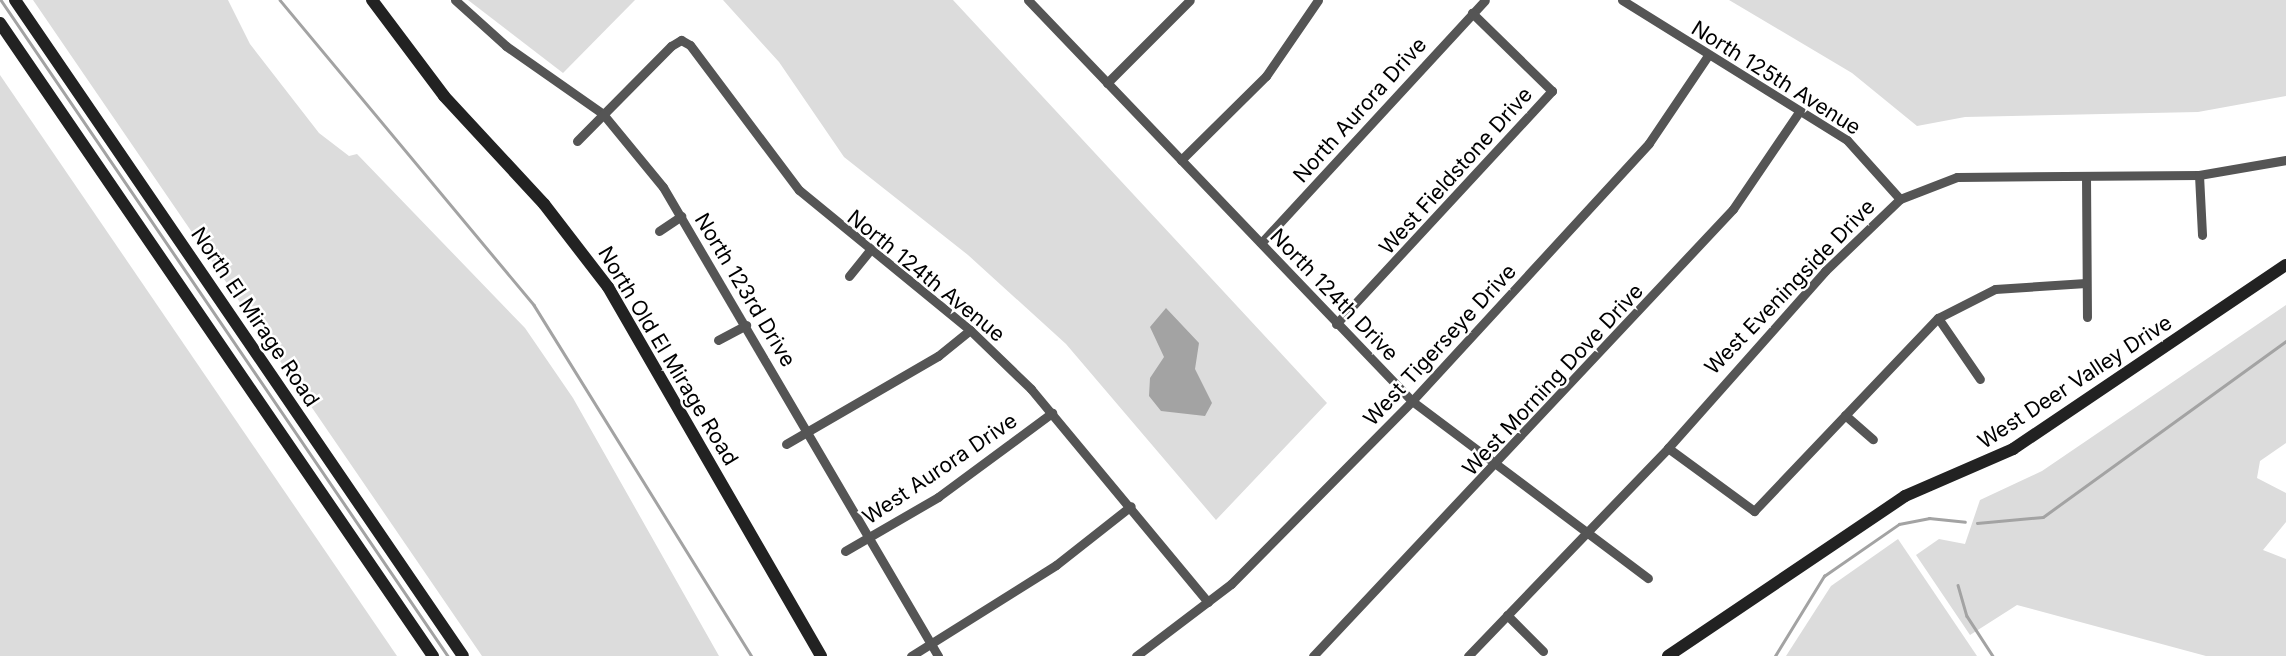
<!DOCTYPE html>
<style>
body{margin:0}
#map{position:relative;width:2286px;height:656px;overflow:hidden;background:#fff;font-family:Inter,sans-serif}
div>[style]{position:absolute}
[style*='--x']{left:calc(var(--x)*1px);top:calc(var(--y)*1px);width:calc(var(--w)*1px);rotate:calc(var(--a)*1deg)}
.green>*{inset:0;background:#dcdcdc}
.water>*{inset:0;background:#a3a3a3}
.stream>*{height:2.5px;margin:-1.25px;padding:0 1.25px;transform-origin:1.25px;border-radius:1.25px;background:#a3a3a3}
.street>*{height:9px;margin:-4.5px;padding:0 4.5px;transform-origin:4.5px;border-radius:4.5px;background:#555}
.secondary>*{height:12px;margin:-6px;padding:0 6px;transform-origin:6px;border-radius:6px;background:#222}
span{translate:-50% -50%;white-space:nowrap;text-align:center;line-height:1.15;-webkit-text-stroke:5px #fff;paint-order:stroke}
.street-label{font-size:21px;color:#000}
</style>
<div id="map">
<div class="green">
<div style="clip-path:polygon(33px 0,228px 0,250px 44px,319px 133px,349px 156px,357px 154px,525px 328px,573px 398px,719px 656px,482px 656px)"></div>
<div style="clip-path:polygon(468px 0,635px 0,563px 73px)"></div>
<div style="clip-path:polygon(723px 0,953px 0,1327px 403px,1216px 520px,1066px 344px,968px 255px,844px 157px,779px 62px)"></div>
<div style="clip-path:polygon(1729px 0,2286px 0,2286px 96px,2198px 112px,1965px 117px,1917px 126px,1852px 73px)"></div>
<div style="clip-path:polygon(0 75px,397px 656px,0 656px)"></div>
<div style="clip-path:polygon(2286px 305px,2286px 443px,2260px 461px,2257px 478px,2286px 493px,2286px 522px,2263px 550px,2286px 559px,2286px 656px,2206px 656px,2017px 605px,1970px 635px,1916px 555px,1939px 539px,1965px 544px,1980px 500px,2042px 471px)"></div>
<div style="clip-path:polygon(1898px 539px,1977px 656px,1786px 656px,1831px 586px)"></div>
</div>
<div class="water">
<div style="clip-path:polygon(1166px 308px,1199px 343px,1195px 369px,1212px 403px,1205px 416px,1161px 411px,1149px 396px,1150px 378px,1164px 357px,1150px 327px)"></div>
</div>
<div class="stream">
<div style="--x:1;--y:0;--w:794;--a:55.73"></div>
<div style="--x:280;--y:0;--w:397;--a:50.2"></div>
<div style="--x:534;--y:305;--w:413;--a:58.2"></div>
<div style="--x:1977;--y:523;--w:66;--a:-5.2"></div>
<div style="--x:2043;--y:517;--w:300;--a:-35.9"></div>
<div style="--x:1958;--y:585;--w:32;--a:74"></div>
<div style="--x:1967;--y:616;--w:48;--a:57"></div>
<div style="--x:1775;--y:656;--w:94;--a:-58.5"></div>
<div style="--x:1824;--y:576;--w:91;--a:-34.7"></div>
<div style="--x:1899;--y:524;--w:31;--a:-11"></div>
<div style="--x:1929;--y:518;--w:36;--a:6"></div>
</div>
<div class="street">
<div style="--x:455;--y:0;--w:69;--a:42"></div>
<div style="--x:506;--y:46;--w:118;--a:35"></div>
<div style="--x:603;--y:114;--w:94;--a:50.6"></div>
<div style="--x:663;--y:187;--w:544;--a:59.61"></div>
<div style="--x:1028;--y:0;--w:555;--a:46.24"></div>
<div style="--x:1412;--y:401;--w:295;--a:36.9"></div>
<div style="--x:1622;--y:0;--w:265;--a:31.9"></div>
<div style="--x:1847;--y:140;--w:79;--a:48.1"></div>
<div style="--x:1107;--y:83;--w:117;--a:-45"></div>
<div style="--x:577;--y:141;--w:134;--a:-45.3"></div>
<div style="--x:671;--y:46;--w:12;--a:-31"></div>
<div style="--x:681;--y:40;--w:10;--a:29"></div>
<div style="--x:690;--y:45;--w:181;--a:53.1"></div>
<div style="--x:799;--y:190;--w:221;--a:39.3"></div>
<div style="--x:970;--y:330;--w:85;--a:44"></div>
<div style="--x:1031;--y:389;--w:277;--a:50.3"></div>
<div style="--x:1181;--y:160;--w:120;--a:-44.7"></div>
<div style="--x:1266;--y:76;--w:92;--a:-55.6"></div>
<div style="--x:2199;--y:175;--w:60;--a:87.1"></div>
<div style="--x:2086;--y:176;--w:141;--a:89.6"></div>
<div style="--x:659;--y:231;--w:27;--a:-34"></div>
<div style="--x:1261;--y:243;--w:330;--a:-47.3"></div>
<div style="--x:849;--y:276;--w:32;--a:-51"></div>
<div style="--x:1938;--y:318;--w:74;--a:55.5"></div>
<div style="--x:1336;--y:324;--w:318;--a:-47.2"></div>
<div style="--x:1552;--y:91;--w:112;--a:-135.7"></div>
<div style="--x:718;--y:340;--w:32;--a:-28"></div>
<div style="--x:1845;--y:415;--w:37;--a:41"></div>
<div style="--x:786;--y:444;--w:176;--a:-30.1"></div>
<div style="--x:938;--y:356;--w:41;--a:-39.1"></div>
<div style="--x:1668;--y:448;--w:107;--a:36.2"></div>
<div style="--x:1754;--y:511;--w:267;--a:-46.4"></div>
<div style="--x:1938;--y:318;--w:64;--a:-27"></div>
<div style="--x:1995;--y:289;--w:91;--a:-3.8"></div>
<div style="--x:845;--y:551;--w:108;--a:-30.1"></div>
<div style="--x:938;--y:497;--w:142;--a:-36.4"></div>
<div style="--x:1507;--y:615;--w:51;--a:45"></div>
<div style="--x:911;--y:656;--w:171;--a:-32.1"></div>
<div style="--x:1056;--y:565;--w:95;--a:-38.2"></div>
<div style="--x:1136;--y:656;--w:119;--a:-37.2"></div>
<div style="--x:1231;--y:584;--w:257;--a:-45.3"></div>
<div style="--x:1412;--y:401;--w:350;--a:-47.4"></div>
<div style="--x:1649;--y:143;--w:104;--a:-56"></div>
<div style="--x:1313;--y:656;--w:613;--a:-46.78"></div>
<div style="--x:1733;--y:209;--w:117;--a:-55.8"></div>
<div style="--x:1468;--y:656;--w:289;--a:-46.1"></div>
<div style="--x:1668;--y:448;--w:237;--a:-48.4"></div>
<div style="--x:1825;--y:271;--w:104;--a:-43.8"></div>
<div style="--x:1900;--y:199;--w:61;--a:-21.1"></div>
<div style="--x:1957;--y:177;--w:242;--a:-0.5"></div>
<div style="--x:2199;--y:175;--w:88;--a:-9.8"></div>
</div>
<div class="secondary">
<div style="--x:15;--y:0;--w:794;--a:55.67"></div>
<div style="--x:372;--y:0;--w:120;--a:53.1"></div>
<div style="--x:444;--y:96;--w:147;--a:47.2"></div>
<div style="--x:544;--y:204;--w:105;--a:52.4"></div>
<div style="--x:608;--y:287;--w:426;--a:60"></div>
<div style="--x:0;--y:23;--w:767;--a:55.63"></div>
<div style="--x:1668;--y:656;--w:286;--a:-34"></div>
<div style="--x:1905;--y:496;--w:118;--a:-23.5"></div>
<div style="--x:2013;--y:449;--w:329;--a:-34"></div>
</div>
<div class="street-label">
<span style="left:1776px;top:78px;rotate:32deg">North 125th Avenue</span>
<span style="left:1360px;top:110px;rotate:-48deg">North Aurora Drive</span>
<span style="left:1456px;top:171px;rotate:-48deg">West Fieldstone Drive</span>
<span style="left:926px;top:276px;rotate:39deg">North 124th Avenue</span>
<span style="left:1790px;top:287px;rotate:-46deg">West Eveningside Drive</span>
<span style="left:745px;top:290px;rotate:59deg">North 123rd Drive</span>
<span style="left:1334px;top:295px;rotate:46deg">North 124th Drive</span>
<span style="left:255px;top:317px;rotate:56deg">North El Mirage Road</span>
<span style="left:1440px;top:345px;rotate:-47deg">West Tigerseye Drive</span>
<span style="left:668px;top:356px;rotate:59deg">North Old El Mirage Road</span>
<span style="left:1553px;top:380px;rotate:-47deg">West Morning Dove Drive</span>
<span style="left:2075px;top:382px;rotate:-33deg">West Deer Valley Drive</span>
<span style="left:940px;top:469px;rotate:-34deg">West Aurora Drive</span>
</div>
</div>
